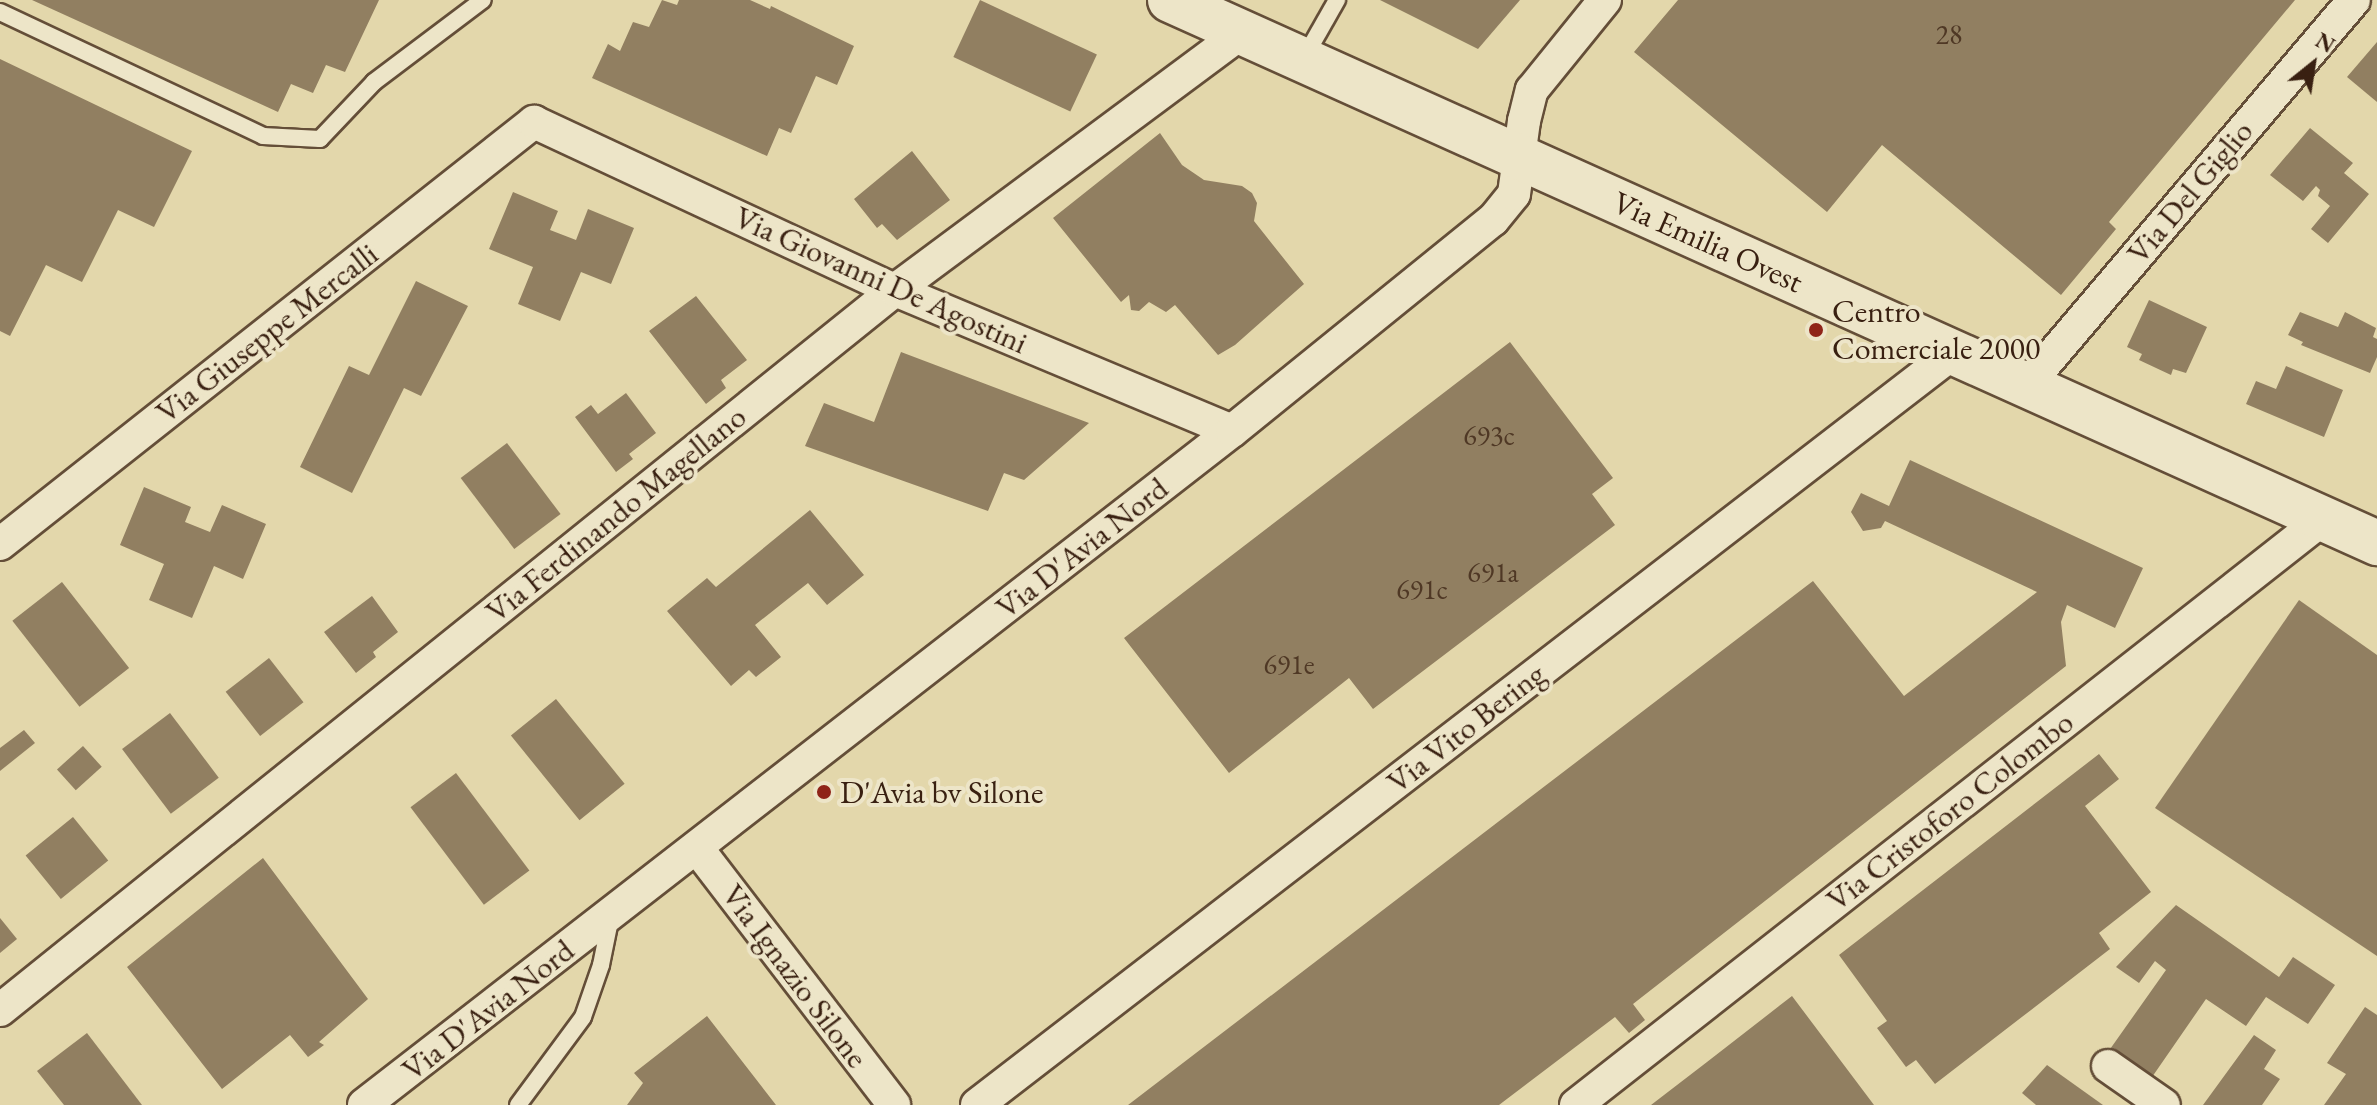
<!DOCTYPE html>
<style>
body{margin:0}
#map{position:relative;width:2377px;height:1105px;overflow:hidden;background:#e3d7ab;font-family:"EB Garamond",serif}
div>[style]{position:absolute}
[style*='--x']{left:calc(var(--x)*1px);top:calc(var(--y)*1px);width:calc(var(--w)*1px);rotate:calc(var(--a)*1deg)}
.building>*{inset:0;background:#917f61;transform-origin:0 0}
.roads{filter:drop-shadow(2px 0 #644e38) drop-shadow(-2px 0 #644e38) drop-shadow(0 2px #644e38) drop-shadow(0 -2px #644e38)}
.service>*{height:16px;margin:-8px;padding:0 8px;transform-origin:8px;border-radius:8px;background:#ede5c8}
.minor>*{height:32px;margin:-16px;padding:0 16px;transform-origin:16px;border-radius:16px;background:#ede5c8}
.secondary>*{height:44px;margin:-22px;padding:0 22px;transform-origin:22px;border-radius:22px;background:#ede5c8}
.dots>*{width:22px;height:22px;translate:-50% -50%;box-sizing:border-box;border:4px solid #ede5c8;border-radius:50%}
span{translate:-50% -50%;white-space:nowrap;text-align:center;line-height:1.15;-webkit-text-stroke:8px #ede5c8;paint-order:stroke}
.number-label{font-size:28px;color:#4f3825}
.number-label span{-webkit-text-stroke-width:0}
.street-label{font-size:32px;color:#392011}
.poi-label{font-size:32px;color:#392011}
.left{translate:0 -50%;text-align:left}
.north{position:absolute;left:2273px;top:24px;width:80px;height:80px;-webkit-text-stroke:6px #ede5c8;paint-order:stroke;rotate:30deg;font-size:22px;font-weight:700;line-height:32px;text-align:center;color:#392011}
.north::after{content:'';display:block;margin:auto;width:28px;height:36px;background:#392011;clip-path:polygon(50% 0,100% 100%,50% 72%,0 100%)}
</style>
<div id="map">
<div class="building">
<div style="clip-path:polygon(32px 0,379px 0,345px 72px,326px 65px,313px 93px,291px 84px,278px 112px)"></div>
<div style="clip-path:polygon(662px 0,677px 5px,679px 0,750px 0,770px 9px,771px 6px,854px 46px,837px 85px,816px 76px,791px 133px,779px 128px,767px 156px,592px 78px,608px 44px,620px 51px,633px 22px,649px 27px)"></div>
<div style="left:980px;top:0;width:129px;height:63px;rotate:25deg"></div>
<div style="clip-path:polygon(1380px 0,1520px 0,1478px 49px)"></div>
<div style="clip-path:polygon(1678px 0,2295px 0,2109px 222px,2116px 229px,2061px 295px,1882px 145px,1827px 212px,1634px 52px)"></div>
<div style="clip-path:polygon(2377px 42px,2377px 102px,2347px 77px)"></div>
<div style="clip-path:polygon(0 59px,192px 151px,154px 227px,118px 210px,82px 282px,46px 265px,10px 336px,0 331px)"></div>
<div style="clip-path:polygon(2310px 128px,2353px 163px,2344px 173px,2369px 194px,2328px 243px,2311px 229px,2330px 206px,2318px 196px,2320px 190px,2316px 186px,2303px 201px,2270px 175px)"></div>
<div style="clip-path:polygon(1160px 133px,1182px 165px,1204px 180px,1242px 186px,1252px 193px,1257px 203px,1254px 221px,1304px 284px,1235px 345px,1218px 355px,1175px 305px,1166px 312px,1149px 302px,1139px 311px,1131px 310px,1129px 295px,1121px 302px,1053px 218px)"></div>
<div style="clip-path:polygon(912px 151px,950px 200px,897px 240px,882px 224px,877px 228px,854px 199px)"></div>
<div style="clip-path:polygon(513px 192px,558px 211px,550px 230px,576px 240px,588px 209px,634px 228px,611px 284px,581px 272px,560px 321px,518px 304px,533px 267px,489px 249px)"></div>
<div style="clip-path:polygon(416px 281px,468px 306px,421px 396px,404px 388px,352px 493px,300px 467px,349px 366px,369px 375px)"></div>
<div style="clip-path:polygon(696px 296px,747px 360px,721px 380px,726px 388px,706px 404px,649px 331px)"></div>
<div style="clip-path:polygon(2149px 300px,2207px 327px,2186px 373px,2173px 369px,2171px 375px,2139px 360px,2142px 354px,2127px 347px)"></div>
<div style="clip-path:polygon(2300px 312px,2338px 327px,2345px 312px,2376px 328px,2373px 337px,2377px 339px,2377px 357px,2370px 373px,2301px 345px,2303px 342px,2288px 335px)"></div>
<div style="clip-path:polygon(1510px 342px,1613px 478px,1592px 494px,1615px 525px,1373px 709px,1349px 678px,1229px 773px,1124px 638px)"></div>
<div style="clip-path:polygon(901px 352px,1089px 423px,1024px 480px,1004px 473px,988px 511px,805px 446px,824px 403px,874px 422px)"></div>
<div style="clip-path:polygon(2286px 366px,2343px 390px,2324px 437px,2246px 404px,2256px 381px,2276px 389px)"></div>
<div style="clip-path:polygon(626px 393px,656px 433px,629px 454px,633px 459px,616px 472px,575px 417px,591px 405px,598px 414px)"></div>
<div style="left:507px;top:443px;width:89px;height:58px;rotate:53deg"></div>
<div style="clip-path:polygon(1910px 460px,2143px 568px,2115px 628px,2067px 605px,2061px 622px,2066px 666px,1633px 1004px,1645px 1020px,1629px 1033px,1615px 1017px,1499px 1105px,1128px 1105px,1813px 581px,1904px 696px,2037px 592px,1885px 521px,1881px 528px,1863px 531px,1851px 512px,1861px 493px,1889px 506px)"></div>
<div style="clip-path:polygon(144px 487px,191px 507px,185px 522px,210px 532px,222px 505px,266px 524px,243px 579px,214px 566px,192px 618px,149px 600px,164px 564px,120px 545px)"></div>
<div style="clip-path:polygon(810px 510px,864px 575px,827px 605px,808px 583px,755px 625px,781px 657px,756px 677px,749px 670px,731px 686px,667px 611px,707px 578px,716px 587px)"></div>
<div style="left:62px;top:582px;width:109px;height:63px;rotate:52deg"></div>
<div style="clip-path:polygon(372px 596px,398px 632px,373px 652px,376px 657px,356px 673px,324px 632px)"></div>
<div style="clip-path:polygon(2299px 600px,2377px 655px,2377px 956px,2155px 808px)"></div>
<div style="left:269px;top:658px;width:56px;height:55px;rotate:52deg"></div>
<div style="left:556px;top:699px;width:109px;height:58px;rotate:51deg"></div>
<div style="left:170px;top:713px;width:81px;height:60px;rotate:53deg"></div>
<div style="clip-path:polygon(24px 730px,35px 743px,0 771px,0 748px)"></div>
<div style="left:83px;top:746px;width:28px;height:35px;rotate:48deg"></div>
<div style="clip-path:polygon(2099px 754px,2119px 779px,2085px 806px,2151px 892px,2099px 933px,2110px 949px,1935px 1084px,1916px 1060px,1906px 1067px,1877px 1028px,1887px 1021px,1839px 955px)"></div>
<div style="left:456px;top:773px;width:122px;height:57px;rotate:53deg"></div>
<div style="left:73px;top:817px;width:56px;height:61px;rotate:51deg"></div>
<div style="clip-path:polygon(263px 858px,368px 999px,319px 1042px,324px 1045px,308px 1057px,290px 1035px,222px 1089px,127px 967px)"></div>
<div style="clip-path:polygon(2176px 905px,2279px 977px,2293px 957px,2335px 985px,2308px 1024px,2266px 997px,2246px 1026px,2206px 999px,2150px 1080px,2108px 1052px,2166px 970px,2155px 961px,2139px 983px,2116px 967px)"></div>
<div style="clip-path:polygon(0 918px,17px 939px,0 953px)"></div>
<div style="clip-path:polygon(1792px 996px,1874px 1105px,1651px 1105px,1707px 1062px)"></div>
<div style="clip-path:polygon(2365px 1007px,2377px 1015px,2377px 1105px,2324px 1105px,2346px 1074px,2327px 1063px)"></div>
<div style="clip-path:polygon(707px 1016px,776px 1105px,627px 1105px,643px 1083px,634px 1073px)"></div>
<div style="clip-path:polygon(87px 1033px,142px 1105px,64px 1105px,37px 1071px)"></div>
<div style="clip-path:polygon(2254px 1035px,2276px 1050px,2264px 1069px,2280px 1079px,2262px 1105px,2203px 1105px)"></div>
<div style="clip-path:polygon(2047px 1065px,2103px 1105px,2036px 1105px,2022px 1093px)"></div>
</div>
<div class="roads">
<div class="service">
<div style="--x:0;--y:12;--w:291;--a:25.2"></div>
<div style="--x:263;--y:136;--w:57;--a:3"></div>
<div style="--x:320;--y:139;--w:79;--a:-46.5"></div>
<div style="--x:374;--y:82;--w:136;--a:-37"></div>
<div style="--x:1304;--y:58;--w:67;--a:-60.4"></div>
<div style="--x:518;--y:1105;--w:109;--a:-53.5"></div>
<div style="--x:583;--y:1017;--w:55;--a:-70.9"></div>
<div style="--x:601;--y:965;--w:50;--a:-78.5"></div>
</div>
<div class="minor">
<div style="--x:2027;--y:385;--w:505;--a:-49.66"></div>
<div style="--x:0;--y:544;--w:681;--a:-38.32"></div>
<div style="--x:534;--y:122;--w:398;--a:25"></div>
<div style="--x:895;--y:290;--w:365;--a:22.7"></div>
<div style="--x:697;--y:848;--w:324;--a:52.5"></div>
<div style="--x:0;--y:1010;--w:1149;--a:-38.82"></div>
<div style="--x:895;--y:290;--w:432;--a:-36.6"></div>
<div style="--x:2108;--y:1066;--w:68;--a:34.9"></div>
<div style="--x:364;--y:1105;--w:1099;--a:-37.83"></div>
<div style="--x:1232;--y:431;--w:336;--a:-39"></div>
<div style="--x:1493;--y:220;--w:33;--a:-51"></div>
<div style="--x:1514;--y:194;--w:74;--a:-82.2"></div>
<div style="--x:1524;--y:121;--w:32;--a:-76"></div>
<div style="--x:1532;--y:90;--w:116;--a:-51"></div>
<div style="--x:977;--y:1105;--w:1234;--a:-37.62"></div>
<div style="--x:1576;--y:1105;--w:951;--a:-38.12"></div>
</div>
<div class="secondary">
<div style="--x:1170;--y:0;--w:1324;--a:24.22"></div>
</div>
</div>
<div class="dots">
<div style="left:1816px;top:330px;background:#8f2418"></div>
<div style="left:824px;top:792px;background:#8f2418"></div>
</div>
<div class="number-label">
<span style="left:1949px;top:34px">28</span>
<span style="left:1489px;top:435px">693c</span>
<span style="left:1493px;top:572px">691a</span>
<span style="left:1422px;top:589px">691c</span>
<span style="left:1289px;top:664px">691e</span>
</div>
<div class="street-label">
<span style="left:2190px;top:192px;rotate:-50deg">Via Del Giglio</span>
<span style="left:1708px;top:242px;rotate:24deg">Via Emilia Ovest</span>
<span style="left:881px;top:280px;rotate:24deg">Via Giovanni De Agostini</span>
<span style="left:267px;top:333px;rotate:-38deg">Via Giuseppe Mercalli</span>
<span style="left:616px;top:514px;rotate:-39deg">Via Ferdinando Magellano</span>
<span style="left:1082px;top:548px;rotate:-38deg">Via D'Avia Nord</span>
<span style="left:1466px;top:728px;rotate:-38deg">Via Vito Bering</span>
<span style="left:1950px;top:811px;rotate:-38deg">Via Cristoforo Colombo</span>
<span style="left:795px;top:976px;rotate:53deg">Via Ignazio Silone</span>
<span style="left:488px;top:1010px;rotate:-38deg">Via D'Avia Nord</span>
</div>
<div class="poi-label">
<span class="left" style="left:1832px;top:330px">Centro<br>Comerciale 2000</span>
<span class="left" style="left:840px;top:792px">D'Avia bv Silone</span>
</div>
<div class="north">N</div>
</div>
